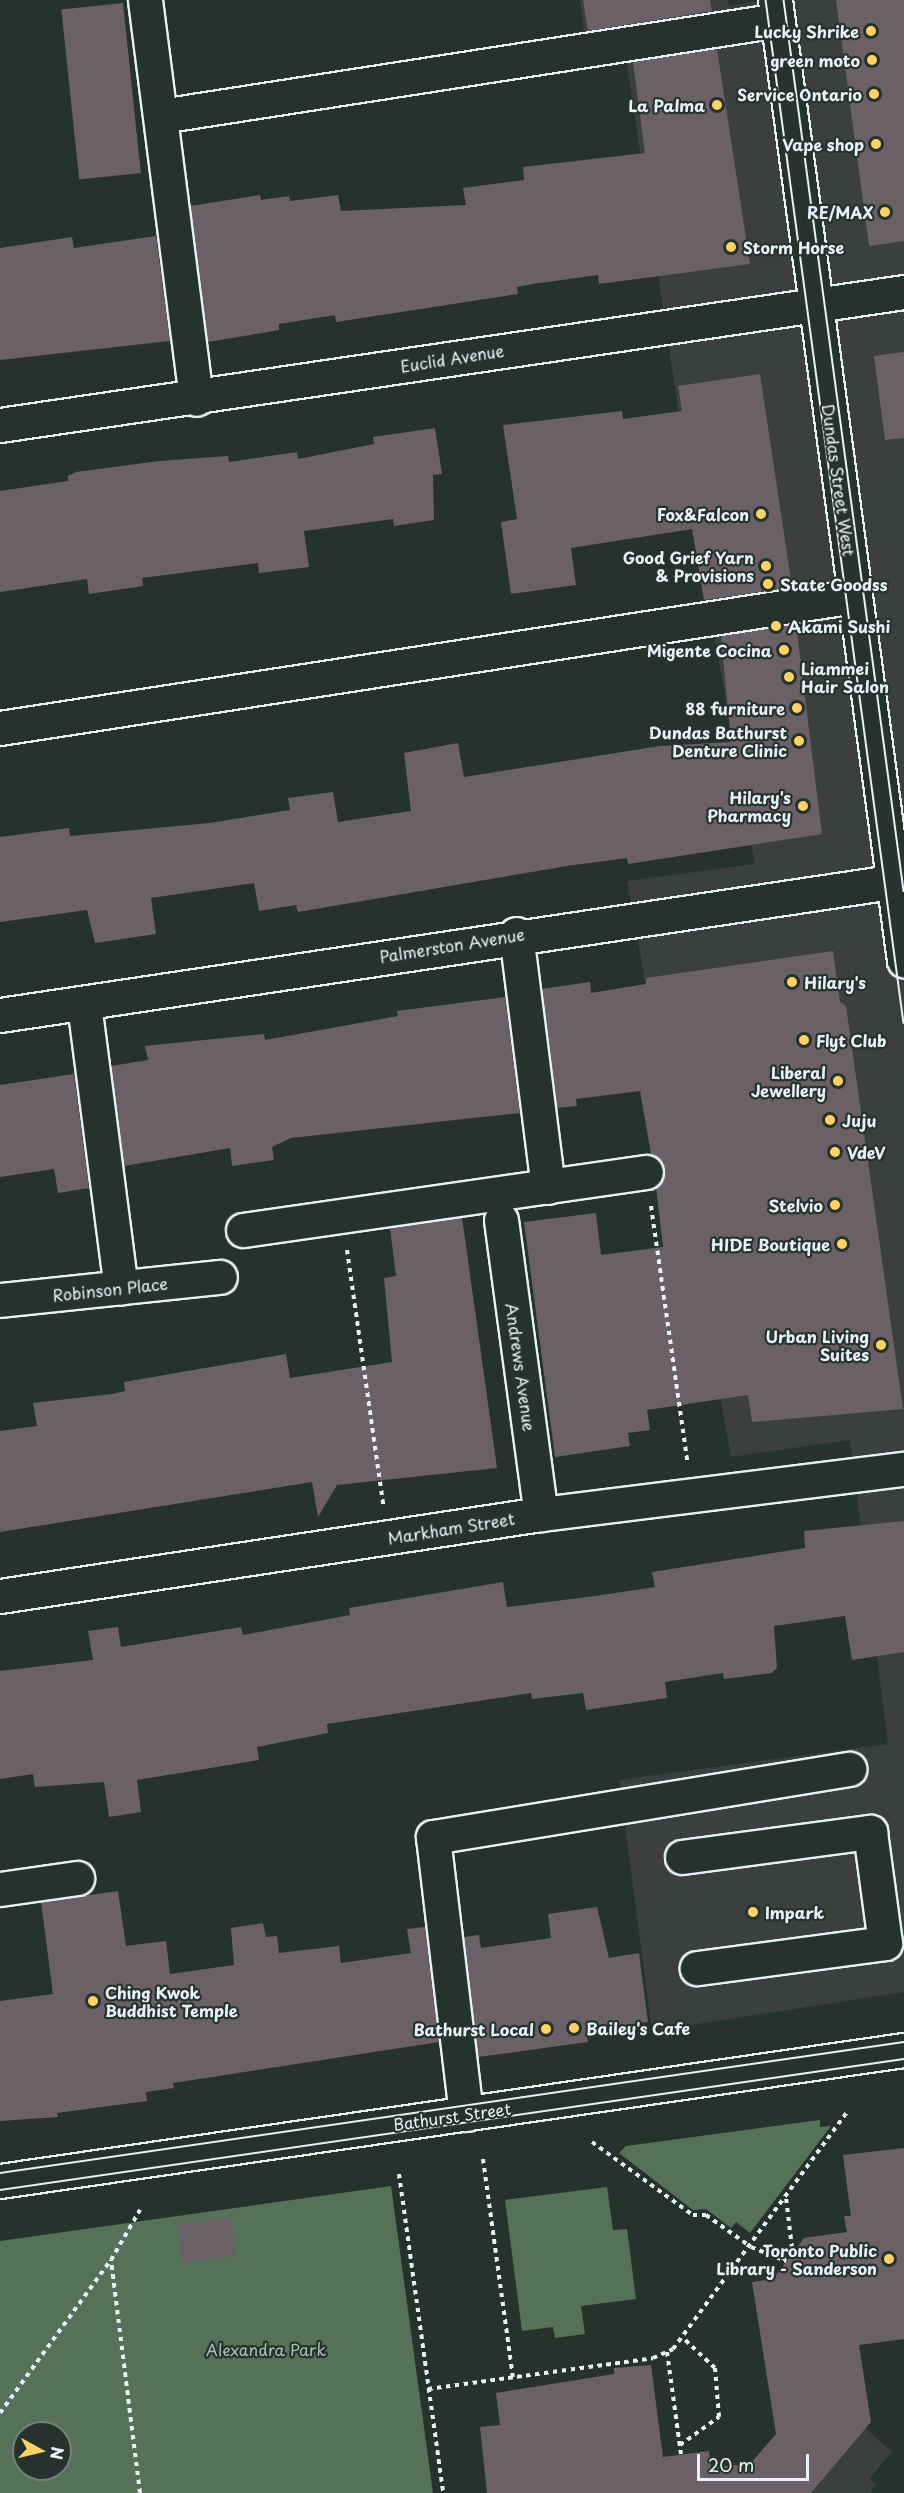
<!DOCTYPE html>
<style>
body{margin:0}
#map{position:relative;width:904px;height:2493px;overflow:hidden;background:#26332d;font-family:"Playpen Sans",sans-serif}
div>[style]{position:absolute}
[style*='--x']{left:calc(var(--x)*1px);top:calc(var(--y)*1px);width:calc(var(--w)*1px);rotate:calc(var(--a)*1deg)}
.built>*{inset:0;background:#3b403e}
.green>*{inset:0;background:#557157}
.building>*{inset:0;background:#6b6066;transform-origin:0 0}
.path>*{height:4px;margin-top:-2px;transform-origin:0;background:repeating-linear-gradient(90deg,#e8f1f8 0 4.5px,transparent 0 9px)}
.roads{filter:drop-shadow(2px 0 #e8f1f8) drop-shadow(-2px 0 #e8f1f8) drop-shadow(0 2px #e8f1f8) drop-shadow(0 -2px #e8f1f8)}
.minor>*{height:33px;margin:-16.5px;padding:0 16.5px;transform-origin:16.5px;border-radius:16.5px;background:#26332d}
.major>*{height:33px;margin:-16.5px;padding:0 16.5px;transform-origin:16.5px;border-radius:16.5px;background:#26332d}
.tram>*{height:1.5px;margin:-0.75px;padding:0 0.75px;transform-origin:0.75px;border-radius:0.75px;background:#e8f1f8}
.dots>*{width:16px;height:16px;translate:-50% -50%;box-sizing:border-box;border:3px solid #26332d;border-radius:50%}
span{translate:-50% -50%;white-space:nowrap;text-align:center;line-height:1.15;-webkit-text-stroke:4.5px #26332d;paint-order:stroke}
.poi-label{font-size:16px;color:#e8f1f8;font-weight:700}
.right{translate:-100% -50%;text-align:right}
.left{translate:0 -50%;text-align:left}
.street-label{font-size:16px;color:#e8f1f8}
.park-label{font-size:16px;color:#adbeb8}
.north{position:absolute;left:12px;top:2421px;width:60px;height:60px;box-sizing:border-box;background:#26332d;border:2px solid #747f7e;border-radius:50%;rotate:98deg;font-size:16px;font-weight:700;line-height:24px;text-align:center;color:#e8f1f8}
.north::after{content:'';display:block;margin:auto;width:21px;height:27px;background:#ffd166;clip-path:polygon(50% 0,100% 100%,50% 72%,0 100%)}
.scale{position:absolute;left:697px;top:2454px;width:112px;height:27px;box-sizing:border-box;border:3px solid #e8f1f8;border-top:0;padding-left:8px;font-size:18px;line-height:21px;white-space:nowrap;color:#e8f1f8;-webkit-text-stroke:4px #26332d;paint-order:stroke}
</style>
<div id="map">
<div class="built">
<div style="clip-path:polygon(580px 0,728px 0,729px 6px,764px 0,904px 0,904px 1992px,652px 2031px,619px 1780px,888px 1744px,850px 1440px,731px 1457px,627px 881px,755px 864px,698px 544px,626px 57px,588px 64px)"></div>
<div style="clip-path:polygon(865px 2428px,892px 2452px,869px 2479px,876px 2485px,870px 2493px,811px 2493px)"></div>
</div>
<div class="green">
<div style="clip-path:polygon(820px 2120px,820px 2127px,831px 2126px,750px 2233px,736px 2222px,731px 2228px,706px 2209px,693px 2210px,619px 2153px,626px 2146px)"></div>
<div style="clip-path:polygon(evenodd,391px 2186px,433px 2493px,0 2493px,0 2241px,391px 2186px,24px 2433px,60px 2433px,60px 2469px,24px 2469px,24px 2433px)"></div>
<div style="clip-path:polygon(607px 2187px,613px 2230px,627px 2229px,636px 2299px,581px 2306px,585px 2334px,555px 2338px,553px 2327px,522px 2331px,505px 2200px)"></div>
</div>
<div class="building">
<div style="clip-path:polygon(583px 0,710px 0,712px 11px,588px 31px)"></div>
<div style="clip-path:polygon(836px 0,904px 0,904px 241px,869px 246px)"></div>
<div style="left:123px;top:3px;width:171px;height:62px;rotate:84deg"></div>
<div style="clip-path:polygon(717px 49px,750px 264px,599px 284px,598px 275px,533px 284px,517px 287px,518px 294px,336px 322px,335px 315px,279px 324px,279px 330px,208px 342px,190px 206px,260px 195px,261px 200px,289px 196px,290px 201px,338px 195px,341px 211px,466px 205px,463px 188px,524px 180px,523px 167px,645px 153px,633px 62px)"></div>
<div style="clip-path:polygon(156px 236px,170px 341px,0 360px,0 248px,72px 237px,74px 248px)"></div>
<div style="clip-path:polygon(904px 352px,904px 438px,885px 440px,874px 356px)"></div>
<div style="clip-path:polygon(760px 374px,792px 587px,704px 600px,692px 529px,571px 548px,576px 585px,511px 594px,501px 522px,517px 519px,503px 425px,622px 411px,623px 419px,682px 411px,678px 386px)"></div>
<div style="clip-path:polygon(435px 428px,442px 474px,433px 475px,434px 520px,394px 526px,393px 519px,304px 531px,309px 567px,259px 573px,258px 563px,142px 578px,143px 586px,89px 594px,87px 579px,0 592px,0 491px,68px 481px,68px 476px,76px 472px,159px 461px,228px 456px,229px 462px,297px 452px,298px 459px,374px 444px,373px 437px)"></div>
<div style="clip-path:polygon(796px 624px,822px 834px,628px 864px,627px 858px,567px 866px,298px 912px,296px 905px,259px 911px,254px 883px,151px 898px,156px 934px,95px 943px,87px 910px,0 922px,0 837px,69px 828px,70px 836px,210px 823px,290px 810px,288px 798px,333px 792px,338px 822px,411px 811px,404px 753px,458px 743px,464px 777px,660px 746px,731px 742px,721px 636px)"></div>
<div style="clip-path:polygon(833px 951px,840px 1002px,846px 1006px,903px 1409px,752px 1422px,748px 1395px,647px 1410px,650px 1430px,628px 1433px,630px 1446px,555px 1457px,524px 1222px,596px 1213px,601px 1255px,663px 1247px,656px 1187px,665px 1170px,651px 1154px,640px 1091px,576px 1099px,577px 1106px,557px 1108px,542px 989px,590px 982px,591px 993px,646px 984px,646px 978px)"></div>
<div style="clip-path:polygon(505px 997px,520px 1113px,291px 1138px,272px 1147px,274px 1160px,232px 1166px,230px 1148px,124px 1166px,111px 1066px,148px 1060px,145px 1046px,264px 1034px,265px 1040px,398px 1016px,397px 1011px)"></div>
<div style="clip-path:polygon(74px 1074px,89px 1188px,58px 1193px,54px 1169px,0 1177px,0 1085px)"></div>
<div style="clip-path:polygon(462px 1217px,497px 1468px,337px 1485px,318px 1517px,312px 1482px,0 1532px,0 1431px,37px 1426px,33px 1403px,112px 1394px,125px 1391px,124px 1382px,286px 1354px,290px 1378px,392px 1362px,384px 1278px,396px 1276px,390px 1228px)"></div>
<div style="clip-path:polygon(904px 1521px,904px 1652px,852px 1660px,845px 1616px,774px 1626px,777px 1668px,771px 1673px,724px 1679px,723px 1673px,665px 1682px,667px 1698px,586px 1710px,583px 1693px,532px 1699px,531px 1693px,327px 1724px,328px 1733px,257px 1747px,259px 1760px,137px 1780px,141px 1812px,109px 1817px,104px 1782px,35px 1787px,33px 1774px,0 1779px,0 1671px,93px 1660px,88px 1631px,118px 1627px,121px 1647px,241px 1627px,243px 1635px,350px 1615px,349px 1608px,503px 1582px,507px 1607px,595px 1596px,655px 1587px,652px 1572px,805px 1548px,804px 1531px)"></div>
<div style="clip-path:polygon(118px 1891px,126px 1946px,166px 1941px,170px 1974px,234px 1965px,231px 1928px,263px 1923px,266px 1937px,277px 1936px,279px 1953px,339px 1946px,341px 1963px,411px 1953px,407px 1929px,425px 1927px,439px 2042px,173px 2083px,174px 2088px,146px 2092px,147px 2101px,57px 2113px,58px 2117px,0 2121px,0 2001px,53px 1994px,41px 1902px)"></div>
<div style="clip-path:polygon(597px 1907px,609px 1958px,639px 1953px,648px 2022px,586px 2030px,588px 2042px,478px 2057px,464px 1937px,479px 1935px,481px 1948px,551px 1938px,548px 1914px)"></div>
<div style="clip-path:polygon(904px 2148px,904px 2339px,859px 2345px,871px 2422px,811px 2493px,487px 2493px,480px 2427px,500px 2425px,496px 2393px,614px 2374px,614px 2368px,651px 2365px,663px 2457px,709px 2451px,711px 2467px,750px 2464px,776px 2434px,752px 2282px,773px 2279px,804px 2238px,847px 2232px,844px 2216px,851px 2216px,843px 2155px)"></div>
<div style="left:231px;top:2218px;width:38px;height:54px;rotate:83deg"></div>
</div>
<div class="path">
<div style="--x:651;--y:1206;--w:257;--a:81.9"></div>
<div style="--x:347;--y:1250;--w:257;--a:81.9"></div>
<div style="--x:592;--y:2142;--w:125;--a:35.9"></div>
<div style="--x:693;--y:2215;--w:13;--a:0"></div>
<div style="--x:706;--y:2215;--w:55;--a:35.4"></div>
<div style="--x:751;--y:2247;--w:38;--a:22"></div>
<div style="--x:483;--y:2159;--w:220;--a:82.2"></div>
<div style="--x:399;--y:2174;--w:322;--a:82.1"></div>
<div style="--x:782;--y:2260;--w:16;--a:-50"></div>
<div style="--x:792;--y:2248;--w:50;--a:-96.8"></div>
<div style="--x:667;--y:2352;--w:103;--a:82.2"></div>
<div style="--x:428;--y:2389;--w:227;--a:-7.8"></div>
<div style="--x:653;--y:2358;--w:22;--a:-24"></div>
<div style="--x:673;--y:2349;--w:294;--a:-53.7"></div>
<div style="--x:0;--y:2413;--w:188;--a:-54.1"></div>
<div style="--x:680;--y:2445;--w:48;--a:-35.7"></div>
<div style="--x:719;--y:2417;--w:49;--a:-94.7"></div>
<div style="--x:715;--y:2368;--w:44;--a:-136.8"></div>
<div style="--x:140;--y:2493;--w:235;--a:-97.1"></div>
<div style="--x:111;--y:2260;--w:58;--a:-59.9"></div>
</div>
<div class="roads">
<div class="minor">
<div style="--x:145;--y:0;--w:402;--a:82.7"></div>
<div style="--x:161;--y:116;--w:624;--a:-8.84"></div>
<div style="--x:0;--y:425;--w:914;--a:-8.37"></div>
<div style="--x:0;--y:728;--w:865;--a:-8.78"></div>
<div style="--x:516;--y:934;--w:255;--a:82.8"></div>
<div style="--x:84;--y:1004;--w:286;--a:82.6"></div>
<div style="--x:0;--y:1015;--w:914;--a:-8.49"></div>
<div style="--x:501;--y:1220;--w:297;--a:82.3"></div>
<div style="--x:243;--y:1230;--w:407;--a:-8.2"></div>
<div style="--x:0;--y:1300;--w:221;--a:-6"></div>
<div style="--x:0;--y:1596;--w:547;--a:-8.62"></div>
<div style="--x:541;--y:1514;--w:366;--a:-7.1"></div>
<div style="--x:682;--y:1857;--w:190;--a:-7.6"></div>
<div style="--x:870;--y:1832;--w:112;--a:82.3"></div>
<div style="--x:885;--y:1943;--w:190;--a:172.4"></div>
<div style="--x:0;--y:1889;--w:78;--a:-8.1"></div>
<div style="--x:466;--y:2114;--w:279;--a:-96.8"></div>
<div style="--x:433;--y:1837;--w:422;--a:-9.3"></div>
</div>
<div class="major">
<div style="--x:775;--y:0;--w:969;--a:82.35"></div>
<div style="--x:0;--y:2181;--w:913;--a:-8.25"></div>
</div>
</div>
<div class="tram">
<div style="--x:766;--y:0;--w:1032;--a:82.32"></div>
<div style="--x:784;--y:0;--w:899;--a:82.33"></div>
<div style="--x:0;--y:2173;--w:913;--a:-8.25"></div>
<div style="--x:0;--y:2190;--w:913;--a:-8.25"></div>
</div>
<div class="dots">
<div style="left:871px;top:31px;background:#ffd166"></div>
<div style="left:872px;top:60px;background:#ffd166"></div>
<div style="left:874px;top:94px;background:#ffd166"></div>
<div style="left:717px;top:105px;background:#ffd166"></div>
<div style="left:876px;top:144px;background:#ffd166"></div>
<div style="left:885px;top:212px;background:#ffd166"></div>
<div style="left:731px;top:247px;background:#ffd166"></div>
<div style="left:761px;top:514px;background:#ffd166"></div>
<div style="left:766px;top:566px;background:#ffd166"></div>
<div style="left:768px;top:584px;background:#ffd166"></div>
<div style="left:776px;top:626px;background:#ffd166"></div>
<div style="left:784px;top:650px;background:#ffd166"></div>
<div style="left:789px;top:677px;background:#ffd166"></div>
<div style="left:797px;top:708px;background:#ffd166"></div>
<div style="left:799px;top:741px;background:#ffd166"></div>
<div style="left:803px;top:806px;background:#ffd166"></div>
<div style="left:792px;top:982px;background:#ffd166"></div>
<div style="left:804px;top:1040px;background:#ffd166"></div>
<div style="left:838px;top:1081px;background:#ffd166"></div>
<div style="left:830px;top:1120px;background:#ffd166"></div>
<div style="left:835px;top:1152px;background:#ffd166"></div>
<div style="left:835px;top:1205px;background:#ffd166"></div>
<div style="left:842px;top:1244px;background:#ffd166"></div>
<div style="left:881px;top:1345px;background:#ffd166"></div>
<div style="left:753px;top:1912px;background:#ffd166"></div>
<div style="left:93px;top:2001px;background:#ffd166"></div>
<div style="left:574px;top:2028px;background:#ffd166"></div>
<div style="left:546px;top:2029px;background:#ffd166"></div>
<div style="left:889px;top:2259px;background:#ffd166"></div>
</div>
<div class="poi-label">
<span class="right" style="left:859px;top:31px">Lucky Shrike</span>
<span class="right" style="left:860px;top:60px">green moto</span>
<span class="right" style="left:862px;top:94px">Service Ontario</span>
<span class="right" style="left:705px;top:105px">La Palma</span>
<span class="right" style="left:864px;top:144px">Vape shop</span>
<span class="right" style="left:873px;top:212px">RE/MAX</span>
<span class="left" style="left:743px;top:247px">Storm Horse</span>
<span class="right" style="left:749px;top:514px">Fox&amp;Falcon</span>
<span class="right" style="left:754px;top:566px">Good Grief Yarn<br>&amp; Provisions</span>
<span class="left" style="left:780px;top:584px">State Goodss</span>
<span class="left" style="left:788px;top:626px">Akami Sushi</span>
<span class="right" style="left:772px;top:650px">Migente Cocina</span>
<span class="left" style="left:801px;top:677px">Liammei<br>Hair Salon</span>
<span class="right" style="left:785px;top:708px">88 furniture</span>
<span class="right" style="left:787px;top:741px">Dundas Bathurst<br>Denture Clinic</span>
<span class="right" style="left:791px;top:806px">Hilary's<br>Pharmacy</span>
<span class="left" style="left:804px;top:982px">Hilary's</span>
<span class="left" style="left:816px;top:1040px">Flyt Club</span>
<span class="right" style="left:826px;top:1081px">Liberal<br>Jewellery</span>
<span class="left" style="left:842px;top:1120px">Juju</span>
<span class="left" style="left:847px;top:1152px">VdeV</span>
<span class="right" style="left:823px;top:1205px">Stelvio</span>
<span class="right" style="left:830px;top:1244px">HIDE Boutique</span>
<span class="right" style="left:869px;top:1345px">Urban Living<br>Suites</span>
<span class="left" style="left:765px;top:1912px">Impark</span>
<span class="left" style="left:105px;top:2001px">Ching Kwok<br>Buddhist Temple</span>
<span class="left" style="left:586px;top:2028px">Bailey's Cafe</span>
<span class="right" style="left:534px;top:2029px">Bathurst Local</span>
<span class="right" style="left:877px;top:2259px">Toronto Public<br>Library - Sanderson</span>
</div>
<div class="street-label">
<span style="left:452px;top:358px;rotate:-9deg">Euclid Avenue</span>
<span style="left:839px;top:480px;rotate:82deg">Dundas Street West</span>
<span style="left:452px;top:945px;rotate:-9deg">Palmerston Avenue</span>
<span style="left:110px;top:1289px;rotate:-6deg">Robinson Place</span>
<span style="left:521px;top:1367px;rotate:82deg">Andrews Avenue</span>
<span style="left:451px;top:1528px;rotate:-9deg">Markham Street</span>
<span style="left:452px;top:2116px;rotate:-8deg">Bathurst Street</span>
</div>
<div class="park-label">
<span style="left:266px;top:2349px">Alexandra Park</span>
</div>
<div class="north">N</div>
<div class="scale">20 m</div>
</div>
